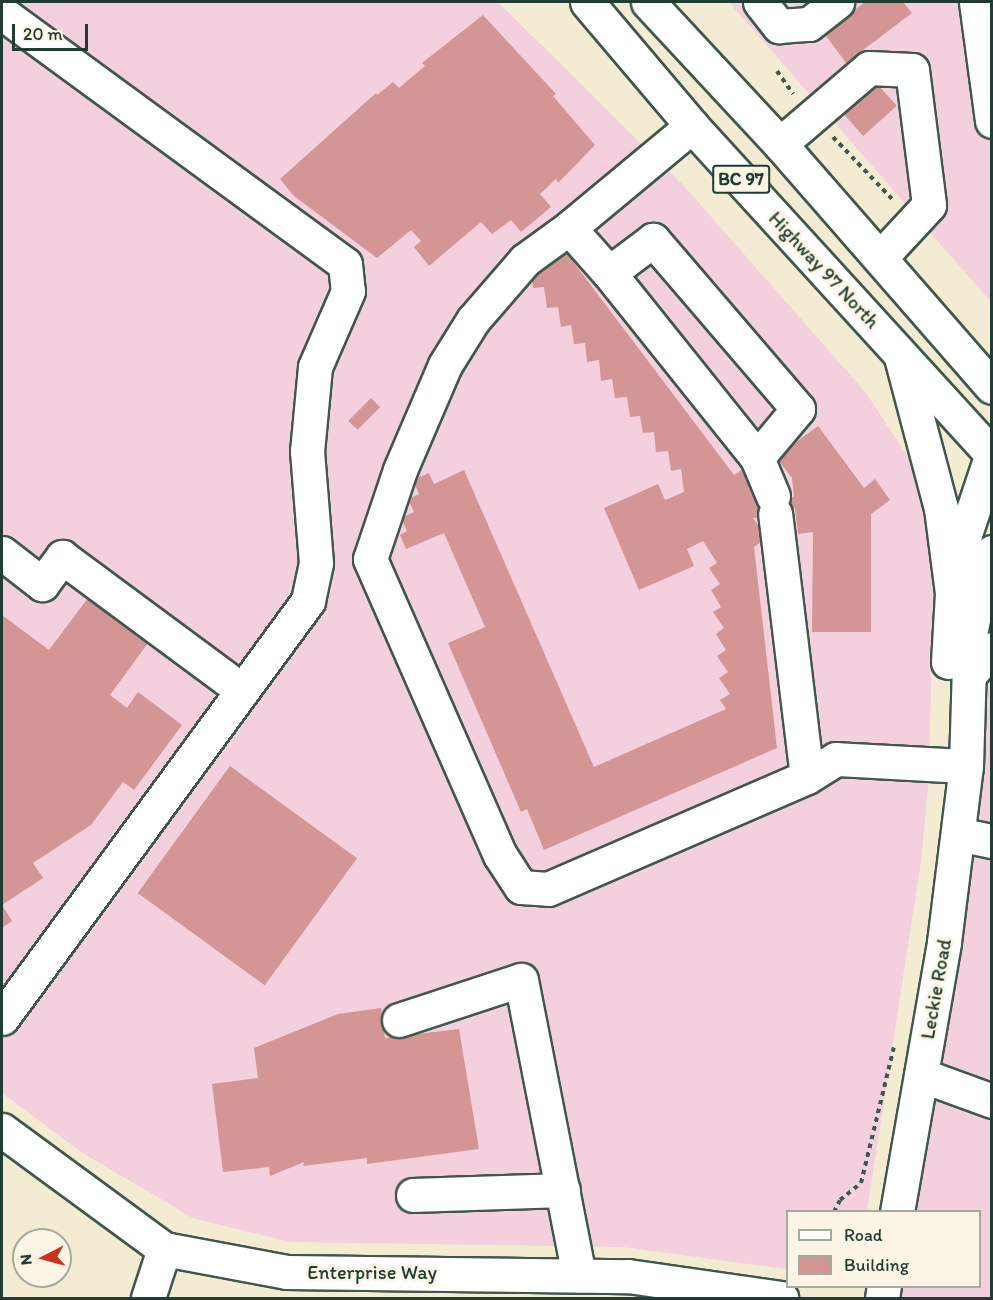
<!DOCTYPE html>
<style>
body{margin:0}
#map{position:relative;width:993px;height:1300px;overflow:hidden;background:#f3ebd2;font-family:Itim,sans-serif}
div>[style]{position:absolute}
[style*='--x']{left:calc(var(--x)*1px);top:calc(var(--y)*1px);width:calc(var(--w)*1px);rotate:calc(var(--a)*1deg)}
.built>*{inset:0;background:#f4cfdd}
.building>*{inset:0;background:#d39694;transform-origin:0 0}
.path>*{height:4px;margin-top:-2px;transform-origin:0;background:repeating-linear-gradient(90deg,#3f574c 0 4.5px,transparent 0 9px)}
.roads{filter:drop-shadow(2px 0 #3f574c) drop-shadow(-2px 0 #3f574c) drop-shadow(0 2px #3f574c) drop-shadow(0 -2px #3f574c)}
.minor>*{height:33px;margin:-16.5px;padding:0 16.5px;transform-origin:16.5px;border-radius:16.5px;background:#fff}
.major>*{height:33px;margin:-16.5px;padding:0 16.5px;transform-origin:16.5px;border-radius:16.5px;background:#fff}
.highway>*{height:33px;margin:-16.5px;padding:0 16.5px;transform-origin:16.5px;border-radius:16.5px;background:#fff}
span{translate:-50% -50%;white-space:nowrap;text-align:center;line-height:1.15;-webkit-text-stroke:6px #fcf5e5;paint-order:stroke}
.shield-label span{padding:2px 4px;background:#fcf5e5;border:2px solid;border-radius:4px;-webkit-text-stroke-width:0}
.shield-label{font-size:18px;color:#1f3d34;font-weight:700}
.street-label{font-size:20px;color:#1f3d34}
.frame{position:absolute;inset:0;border:3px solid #1f3d34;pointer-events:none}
.legend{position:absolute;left:786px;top:1210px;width:195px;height:78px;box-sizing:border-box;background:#fcf5e5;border:2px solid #a4ab9e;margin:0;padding:8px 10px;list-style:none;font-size:18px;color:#1f3d34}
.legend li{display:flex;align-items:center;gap:12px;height:30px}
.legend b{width:30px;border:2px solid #a4ab9e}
.north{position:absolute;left:12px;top:1228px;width:60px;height:60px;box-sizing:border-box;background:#fcf5e5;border:2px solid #a4ab9e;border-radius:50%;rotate:264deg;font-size:16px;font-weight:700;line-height:24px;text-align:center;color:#1f3d34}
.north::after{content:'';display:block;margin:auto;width:21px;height:27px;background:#c8321e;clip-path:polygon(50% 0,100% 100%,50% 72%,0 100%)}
.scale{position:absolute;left:12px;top:24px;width:76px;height:27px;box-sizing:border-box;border:3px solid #1f3d34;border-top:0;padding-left:8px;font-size:18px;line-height:21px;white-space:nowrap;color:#1f3d34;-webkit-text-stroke:4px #fcf5e5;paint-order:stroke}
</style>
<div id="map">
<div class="built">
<div style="clip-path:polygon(2px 2px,498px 2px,684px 186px,866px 393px,908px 457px,926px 514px,933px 583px,929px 777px,921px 861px,867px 1211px,788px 1212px,787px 1269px,622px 1247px,291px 1242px,193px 1218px,81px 1152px,2px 1093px)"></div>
<div style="clip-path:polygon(729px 2px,991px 2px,991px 302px)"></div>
<div style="clip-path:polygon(991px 674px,991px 1298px,899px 1298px,900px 1287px,980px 1286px,980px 1212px,911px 1211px)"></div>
</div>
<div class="building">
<div style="clip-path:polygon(865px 2px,903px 2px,912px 13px,846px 63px,824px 33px)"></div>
<div style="clip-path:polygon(483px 15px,556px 94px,553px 96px,595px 145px,558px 183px,556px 179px,540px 194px,551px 207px,521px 232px,511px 220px,492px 234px,481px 222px,429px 266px,414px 247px,421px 241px,411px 230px,377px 258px,294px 196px,280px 179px,376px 93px,377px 95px,393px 82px,399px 88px,425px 66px,422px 63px)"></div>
<div style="left:878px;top:85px;width:28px;height:45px;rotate:48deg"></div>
<div style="clip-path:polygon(565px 251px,734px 475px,743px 469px,760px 492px,761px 501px,794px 497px,792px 478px,776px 457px,818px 426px,864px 488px,875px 479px,890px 500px,871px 514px,871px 632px,812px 632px,813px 532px,798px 534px,795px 508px,762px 512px,763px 517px,753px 518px,767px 538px,754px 547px,777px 748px,544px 850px,527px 809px,521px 812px,448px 643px,485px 627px,444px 533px,406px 549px,400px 535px,407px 531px,401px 518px,414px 512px,408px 499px,419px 494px,413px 480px,429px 473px,434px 484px,464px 470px,594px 767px,726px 709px,720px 700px,730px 694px,719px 678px,728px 672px,717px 656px,726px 650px,716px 634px,724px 628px,713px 612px,721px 607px,711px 590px,720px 584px,709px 568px,717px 563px,703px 541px,687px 549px,694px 566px,639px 590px,604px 508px,658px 484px,665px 500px,684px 492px,681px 469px,671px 471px,668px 451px,656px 452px,654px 432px,643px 433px,640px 416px,630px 417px,627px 397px,615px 398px,612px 379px,601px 381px,599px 360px,587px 362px,585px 343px,574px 344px,571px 325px,561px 327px,558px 307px,547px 308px,544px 287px,533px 288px,530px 267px,547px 265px)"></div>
<div style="left:371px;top:398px;width:13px;height:32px;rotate:45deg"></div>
<div style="clip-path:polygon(91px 594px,151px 639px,110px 695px,127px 708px,138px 692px,182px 725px,134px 790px,123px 782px,91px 825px,33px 863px,43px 878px,2px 905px,12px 921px,2px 928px,2px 615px,49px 650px)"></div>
<div style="left:230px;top:766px;width:157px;height:157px;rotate:36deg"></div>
<div style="clip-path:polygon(381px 1008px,385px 1038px,459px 1029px,479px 1149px,367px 1164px,367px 1158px,303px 1166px,304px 1162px,270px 1176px,269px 1167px,223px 1172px,212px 1084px,258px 1078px,254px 1048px,338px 1014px)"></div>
</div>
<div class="path">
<div style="--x:777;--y:71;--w:28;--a:55"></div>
<div style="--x:833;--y:137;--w:88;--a:46.4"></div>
<div style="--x:834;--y:1212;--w:13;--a:-63"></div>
<div style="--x:840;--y:1200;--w:27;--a:-39"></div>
<div style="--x:861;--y:1183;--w:140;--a:-76.4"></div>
</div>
<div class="roads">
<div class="minor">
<div style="--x:760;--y:2;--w:31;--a:52"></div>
<div style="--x:779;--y:26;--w:30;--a:-4"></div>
<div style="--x:809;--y:24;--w:36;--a:-38"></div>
<div style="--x:976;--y:2;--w:120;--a:82.3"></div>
<div style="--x:2;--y:13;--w:425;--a:36.2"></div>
<div style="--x:345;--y:264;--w:27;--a:84"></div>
<div style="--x:348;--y:291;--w:83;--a:113.5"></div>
<div style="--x:315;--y:367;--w:84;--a:95.4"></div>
<div style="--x:307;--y:451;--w:112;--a:85.4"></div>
<div style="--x:316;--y:563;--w:39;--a:102"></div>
<div style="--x:308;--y:601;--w:517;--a:126.27"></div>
<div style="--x:780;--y:144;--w:117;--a:-40.5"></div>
<div style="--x:869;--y:68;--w:43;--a:2.7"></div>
<div style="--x:912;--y:70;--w:136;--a:82.8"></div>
<div style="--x:929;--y:205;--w:72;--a:132.8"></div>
<div style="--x:569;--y:228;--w:160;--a:-39.7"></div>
<div style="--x:609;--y:273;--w:237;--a:51.3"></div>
<div style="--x:773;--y:496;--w:41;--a:-112.8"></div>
<div style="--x:757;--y:458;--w:64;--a:-50.1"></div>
<div style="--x:798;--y:409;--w:223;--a:-130.6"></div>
<div style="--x:653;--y:240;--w:55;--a:143.1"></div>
<div style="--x:609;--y:273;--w:60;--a:-131.6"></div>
<div style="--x:569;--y:228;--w:54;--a:144"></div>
<div style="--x:525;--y:260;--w:79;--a:130.9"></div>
<div style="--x:473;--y:320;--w:53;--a:121.9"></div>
<div style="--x:445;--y:365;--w:114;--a:113.2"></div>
<div style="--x:400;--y:470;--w:94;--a:108.6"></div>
<div style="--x:370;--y:559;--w:323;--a:66.3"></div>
<div style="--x:500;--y:855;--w:38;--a:57"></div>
<div style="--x:521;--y:887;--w:27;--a:4"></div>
<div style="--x:548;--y:889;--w:282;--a:-23.4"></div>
<div style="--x:807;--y:777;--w:265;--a:-96.9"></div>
<div style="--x:2;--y:553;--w:51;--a:37.8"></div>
<div style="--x:42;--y:584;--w:34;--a:-53"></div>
<div style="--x:62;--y:557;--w:224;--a:36.5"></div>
<div style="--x:807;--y:777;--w:34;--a:-32"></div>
<div style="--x:836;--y:759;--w:130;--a:3.1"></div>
<div style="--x:958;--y:834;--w:35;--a:12"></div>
<div style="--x:399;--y:1020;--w:128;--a:-18.2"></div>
<div style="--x:521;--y:980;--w:301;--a:78.9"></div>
<div style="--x:921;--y:1075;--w:76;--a:20.1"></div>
<div style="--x:2;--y:1130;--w:201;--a:36.3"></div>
<div style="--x:164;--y:1249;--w:125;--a:10.6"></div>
<div style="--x:287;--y:1272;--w:341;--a:0.7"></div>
<div style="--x:628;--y:1276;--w:155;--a:8.2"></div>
<div style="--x:413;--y:1195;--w:150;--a:-1.9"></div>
<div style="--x:148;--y:1298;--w:52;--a:-71.9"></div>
</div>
<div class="major">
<div style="--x:948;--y:662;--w:69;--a:-86.7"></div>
<div style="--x:952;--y:593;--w:60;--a:-77.6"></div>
<div style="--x:965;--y:534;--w:84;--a:-71.4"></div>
<div style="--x:897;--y:1212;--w:274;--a:-80.1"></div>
<div style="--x:944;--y:942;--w:177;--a:-82.9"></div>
<div style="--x:966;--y:766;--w:132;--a:-88.3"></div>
<div style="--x:970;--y:634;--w:64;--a:-78.3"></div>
<div style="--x:983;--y:571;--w:21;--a:-65"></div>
<div style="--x:882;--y:1298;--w:12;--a:-81"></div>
</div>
<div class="highway">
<div style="--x:587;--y:2;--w:162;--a:49.7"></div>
<div style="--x:692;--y:126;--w:445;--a:47.6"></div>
<div style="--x:648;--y:2;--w:194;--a:47.1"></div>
<div style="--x:780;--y:144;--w:322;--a:48.9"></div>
<div style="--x:901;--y:357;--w:156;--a:75.2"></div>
<div style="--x:941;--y:508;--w:86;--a:82.6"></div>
<div style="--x:970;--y:674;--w:33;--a:-49"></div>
</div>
</div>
<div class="shield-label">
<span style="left:741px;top:179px">BC 97</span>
</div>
<div class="street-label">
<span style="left:824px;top:270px;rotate:47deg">Highway 97 North</span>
<span style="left:936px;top:989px;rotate:-80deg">Leckie Road</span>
<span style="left:372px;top:1272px">Enterprise Way</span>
</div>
<div class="frame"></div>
<ul class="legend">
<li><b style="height:8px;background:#fff"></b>Road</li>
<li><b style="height:16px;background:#d39694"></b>Building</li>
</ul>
<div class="north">N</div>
<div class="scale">20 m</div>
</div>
